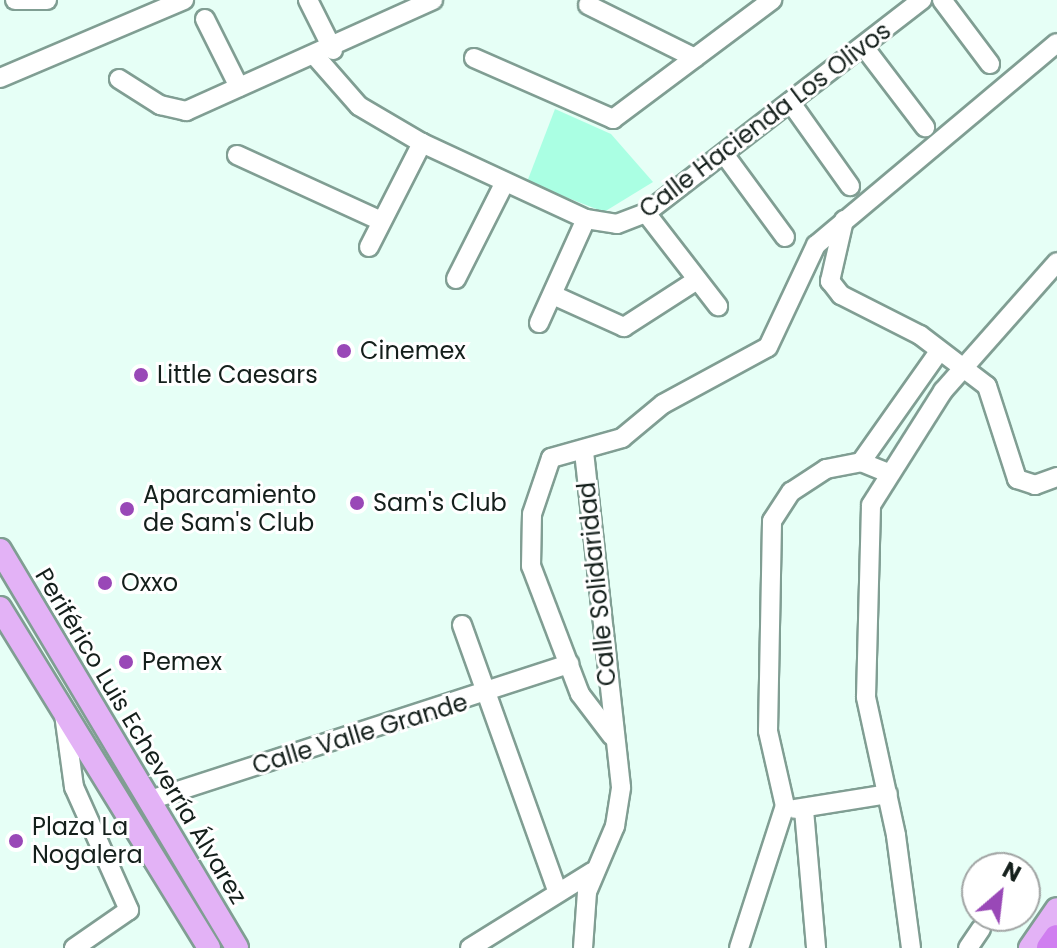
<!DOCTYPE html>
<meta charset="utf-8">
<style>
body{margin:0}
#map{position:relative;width:1057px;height:948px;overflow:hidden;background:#e6fff6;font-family:Poppins,sans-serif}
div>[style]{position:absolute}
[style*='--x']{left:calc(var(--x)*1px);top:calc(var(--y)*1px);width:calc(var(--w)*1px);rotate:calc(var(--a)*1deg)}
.green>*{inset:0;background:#aaffe3}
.roads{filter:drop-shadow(2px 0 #809e93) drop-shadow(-2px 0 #809e93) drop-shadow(0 2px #809e93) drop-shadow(0 -2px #809e93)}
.minor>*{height:18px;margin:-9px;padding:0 9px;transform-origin:9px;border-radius:9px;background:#fff}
.major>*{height:22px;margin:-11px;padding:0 11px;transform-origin:11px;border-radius:11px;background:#e3b2f6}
.highway>*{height:26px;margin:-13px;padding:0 13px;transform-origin:13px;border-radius:13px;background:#d07ef0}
.dots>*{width:22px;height:22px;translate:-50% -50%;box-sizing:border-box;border:4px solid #fff;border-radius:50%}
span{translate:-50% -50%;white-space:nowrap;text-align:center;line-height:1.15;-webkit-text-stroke:6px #fff;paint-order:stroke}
.street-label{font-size:24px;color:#141f1b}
.poi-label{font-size:24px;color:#141f1b}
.left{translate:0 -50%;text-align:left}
.north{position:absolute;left:961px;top:852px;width:80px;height:80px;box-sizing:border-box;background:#fff;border:2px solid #a1a5a4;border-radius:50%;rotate:28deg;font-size:22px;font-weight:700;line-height:32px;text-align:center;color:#141f1b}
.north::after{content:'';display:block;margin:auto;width:28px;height:36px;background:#9948b7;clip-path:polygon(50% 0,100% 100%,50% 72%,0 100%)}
</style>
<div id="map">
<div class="green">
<div style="clip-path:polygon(555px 109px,611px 134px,653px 182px,604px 212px,527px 182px)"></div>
</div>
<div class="roads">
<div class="minor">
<div style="--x:15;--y:0;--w:32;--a:0"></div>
<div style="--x:308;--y:0;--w:56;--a:63.4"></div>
<div style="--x:942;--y:0;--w:80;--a:53.1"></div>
<div style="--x:588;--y:5;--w:119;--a:26.4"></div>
<div style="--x:205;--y:19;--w:76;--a:63.4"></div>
<div style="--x:864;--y:47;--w:101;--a:52.7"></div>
<div style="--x:316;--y:57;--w:65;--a:48.7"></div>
<div style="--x:359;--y:106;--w:73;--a:30.4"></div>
<div style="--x:422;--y:143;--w:181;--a:24.9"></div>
<div style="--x:586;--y:219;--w:31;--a:9"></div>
<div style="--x:617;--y:224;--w:31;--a:-21"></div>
<div style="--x:646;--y:213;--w:349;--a:-37.7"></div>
<div style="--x:474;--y:58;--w:152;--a:23.7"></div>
<div style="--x:613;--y:119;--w:199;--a:-36.8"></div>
<div style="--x:0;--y:78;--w:200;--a:-23"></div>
<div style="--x:119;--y:79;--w:49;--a:32.4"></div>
<div style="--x:160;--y:105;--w:27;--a:13"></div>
<div style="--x:186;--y:111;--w:271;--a:-24.2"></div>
<div style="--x:791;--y:103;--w:102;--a:54.6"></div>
<div style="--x:724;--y:154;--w:103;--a:53.7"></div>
<div style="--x:237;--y:155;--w:158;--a:24.6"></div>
<div style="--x:646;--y:213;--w:118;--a:52.3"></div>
<div style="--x:844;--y:220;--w:63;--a:102.9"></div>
<div style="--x:830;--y:281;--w:18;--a:52"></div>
<div style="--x:841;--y:295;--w:89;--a:26.9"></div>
<div style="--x:920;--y:335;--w:84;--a:37.3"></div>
<div style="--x:987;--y:386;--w:98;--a:72.1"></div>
<div style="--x:1017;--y:479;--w:19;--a:18"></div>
<div style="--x:1035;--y:485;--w:23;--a:-20"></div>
<div style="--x:369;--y:247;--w:117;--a:-63"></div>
<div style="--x:456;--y:279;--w:106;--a:-63.2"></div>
<div style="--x:553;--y:295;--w:78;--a:24.3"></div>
<div style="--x:624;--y:327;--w:87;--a:-32.8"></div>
<div style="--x:539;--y:323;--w:114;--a:-65.7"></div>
<div style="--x:861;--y:462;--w:133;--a:-54.8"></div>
<div style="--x:462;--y:625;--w:282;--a:70.3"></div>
<div style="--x:64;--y:714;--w:74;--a:82.2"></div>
<div style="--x:74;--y:787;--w:135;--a:65.9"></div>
<div style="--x:129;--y:910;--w:67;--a:145.4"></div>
<div style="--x:612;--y:736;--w:53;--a:-127.3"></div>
<div style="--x:580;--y:694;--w:137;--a:-110.9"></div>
<div style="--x:531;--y:566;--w:52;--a:-88.9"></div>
<div style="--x:532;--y:514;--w:59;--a:-71.3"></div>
<div style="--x:551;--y:458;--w:74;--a:-15.7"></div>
<div style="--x:622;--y:438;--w:53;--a:-39.7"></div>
<div style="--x:663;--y:404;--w:119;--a:-28.5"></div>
<div style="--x:768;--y:347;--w:113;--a:-64.8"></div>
<div style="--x:816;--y:245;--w:314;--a:-40"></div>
<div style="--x:150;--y:800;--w:441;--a:-18"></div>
<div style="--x:785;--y:806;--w:77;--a:-102.8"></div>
<div style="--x:768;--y:731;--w:210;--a:-88.9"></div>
<div style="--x:772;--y:521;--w:35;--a:-57"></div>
<div style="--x:791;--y:492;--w:42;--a:-33.3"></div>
<div style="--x:826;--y:469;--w:36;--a:-11"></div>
<div style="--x:861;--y:462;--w:29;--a:22"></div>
<div style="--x:795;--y:809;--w:94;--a:-9.2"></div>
<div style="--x:804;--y:810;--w:139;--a:85"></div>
<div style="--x:470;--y:948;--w:144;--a:-31.9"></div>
<div style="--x:583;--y:948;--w:56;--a:-85.9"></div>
<div style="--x:587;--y:892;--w:72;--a:-67"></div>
<div style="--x:615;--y:826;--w:39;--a:-81"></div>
<div style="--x:621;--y:787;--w:337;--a:-96.3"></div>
<div style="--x:739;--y:948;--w:149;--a:-72.1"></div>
<div style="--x:911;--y:948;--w:114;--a:-97.6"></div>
<div style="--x:896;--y:835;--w:141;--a:-102.3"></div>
<div style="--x:866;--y:697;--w:192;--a:-88.5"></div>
<div style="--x:871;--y:505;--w:135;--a:-57.7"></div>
<div style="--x:943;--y:391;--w:172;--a:-48.5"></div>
<div style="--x:968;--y:948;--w:23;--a:-56"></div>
</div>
<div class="major">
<div style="--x:0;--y:550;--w:463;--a:59.2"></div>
<div style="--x:0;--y:608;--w:399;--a:58.4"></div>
<div style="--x:1030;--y:948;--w:47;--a:-55.3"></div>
</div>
<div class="highway">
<div style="--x:1050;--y:948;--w:12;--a:-55"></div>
</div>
</div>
<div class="dots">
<div style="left:344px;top:351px;background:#9948b7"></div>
<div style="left:141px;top:375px;background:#9948b7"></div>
<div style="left:357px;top:503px;background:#9948b7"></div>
<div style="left:127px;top:509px;background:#9948b7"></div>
<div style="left:105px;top:583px;background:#9948b7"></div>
<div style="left:126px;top:662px;background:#9948b7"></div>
<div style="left:16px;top:841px;background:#9948b7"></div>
</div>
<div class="street-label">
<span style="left:765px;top:120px;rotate:-37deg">Calle Hacienda Los Olivos</span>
<span style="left:597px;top:584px;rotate:-96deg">Calle Solidaridad</span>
<span style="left:360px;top:734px;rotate:-17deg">Calle Valle Grande</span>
<span style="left:141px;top:736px;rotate:59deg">Periférico Luis Echeverría Álvarez</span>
</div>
<div class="poi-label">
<span class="left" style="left:360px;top:351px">Cinemex</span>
<span class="left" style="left:157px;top:375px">Little Caesars</span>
<span class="left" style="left:143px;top:509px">Aparcamiento<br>de Sam's Club</span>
<span class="left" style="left:373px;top:503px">Sam's Club</span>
<span class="left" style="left:121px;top:583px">Oxxo</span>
<span class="left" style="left:142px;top:662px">Pemex</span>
<span class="left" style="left:32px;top:841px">Plaza La<br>Nogalera</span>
</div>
<div class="north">N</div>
</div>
